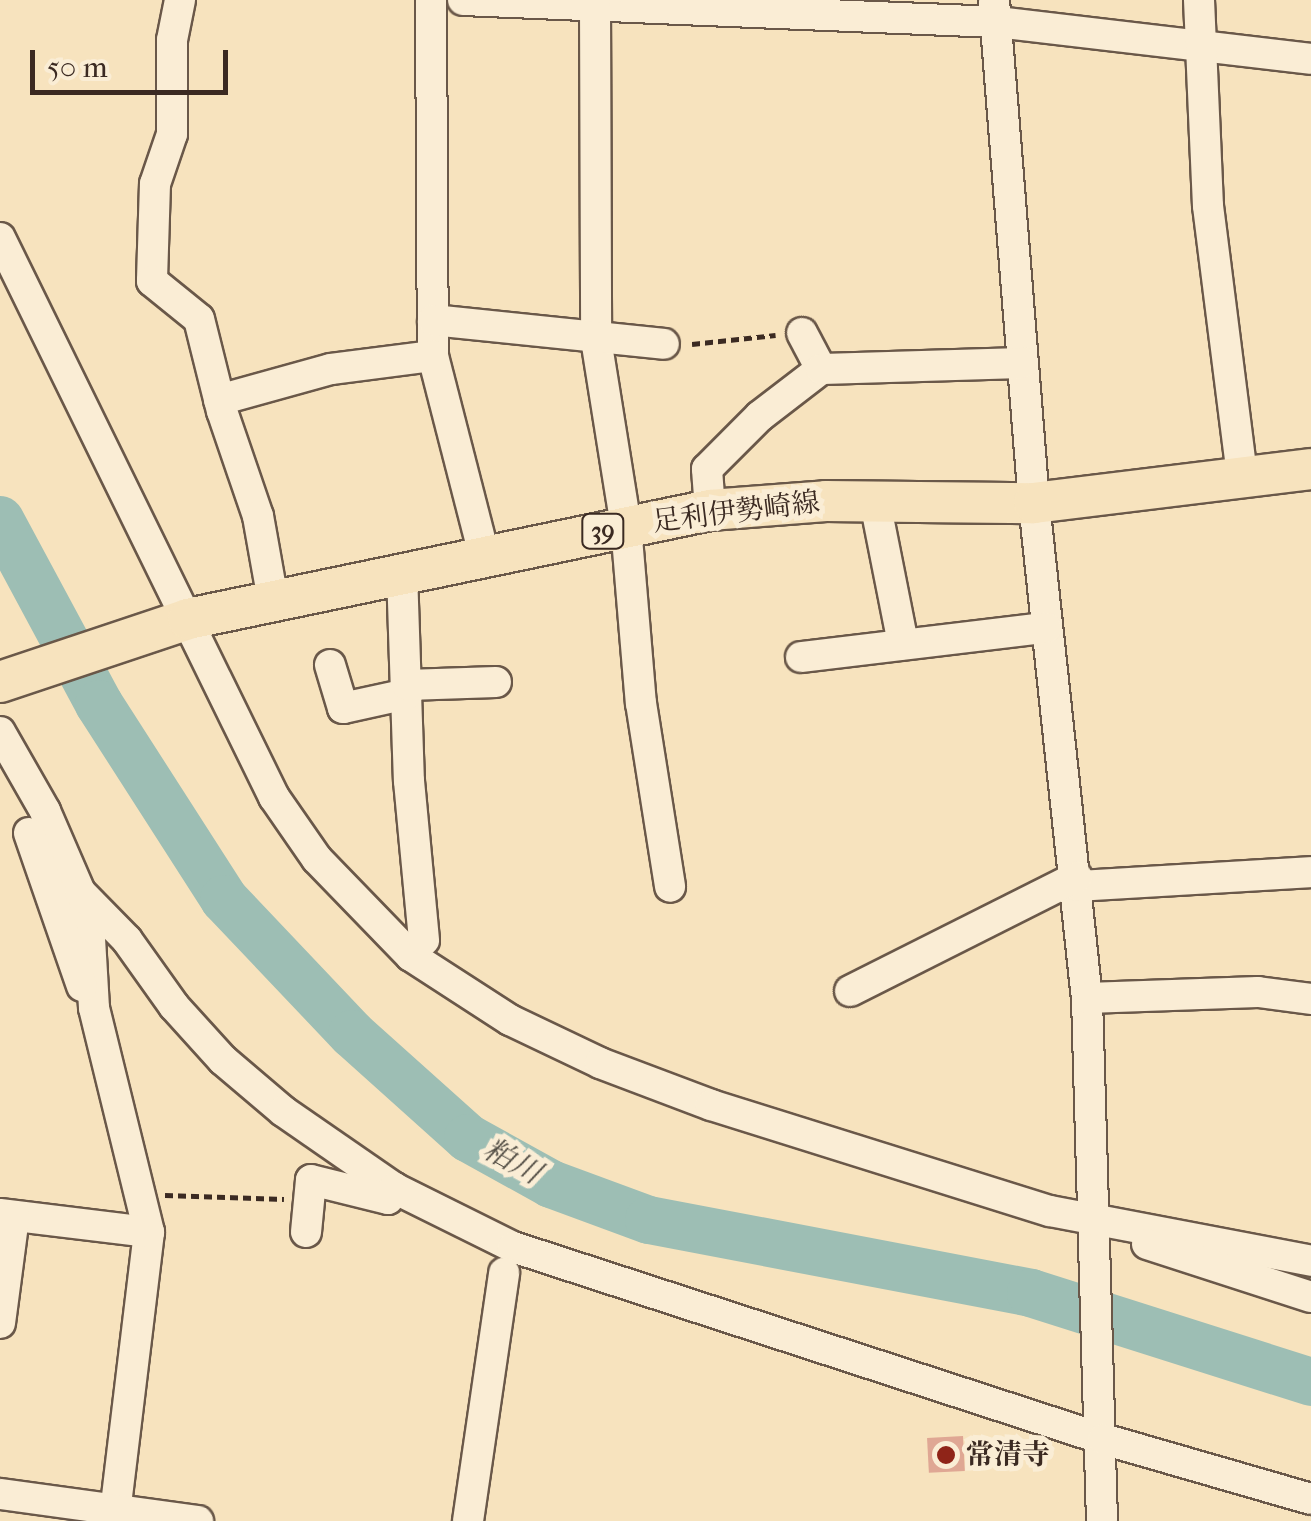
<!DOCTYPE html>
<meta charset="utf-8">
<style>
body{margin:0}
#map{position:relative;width:1311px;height:1521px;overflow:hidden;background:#f7e3be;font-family:"IM FELL French Canon","Noto Serif JP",serif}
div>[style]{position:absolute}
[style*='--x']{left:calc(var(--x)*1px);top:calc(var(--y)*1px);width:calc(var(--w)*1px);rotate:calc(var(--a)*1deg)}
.river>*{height:48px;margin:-24px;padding:0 24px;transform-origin:24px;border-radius:24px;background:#9dbeb4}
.building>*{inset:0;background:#dfa794;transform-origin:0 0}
.path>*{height:5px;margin-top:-2.5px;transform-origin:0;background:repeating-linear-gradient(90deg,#3b2a22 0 8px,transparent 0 13px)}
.roads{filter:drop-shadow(2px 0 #6a5849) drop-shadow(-2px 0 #6a5849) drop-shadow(0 2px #6a5849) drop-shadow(0 -2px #6a5849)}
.minor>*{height:30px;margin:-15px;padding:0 15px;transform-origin:15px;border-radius:15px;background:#faedd5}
.major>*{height:40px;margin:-20px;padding:0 20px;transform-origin:20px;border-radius:20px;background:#f7e3be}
.dots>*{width:28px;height:28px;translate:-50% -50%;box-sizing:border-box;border:5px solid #faedd5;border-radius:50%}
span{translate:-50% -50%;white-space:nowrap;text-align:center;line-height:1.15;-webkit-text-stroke:10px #faedd5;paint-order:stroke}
.shield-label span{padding:2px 8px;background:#faedd5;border:2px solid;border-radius:8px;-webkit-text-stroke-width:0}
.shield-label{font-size:25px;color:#3b2a22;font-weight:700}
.street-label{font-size:28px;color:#3b2a22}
.poi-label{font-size:28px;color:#3b2a22;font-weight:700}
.left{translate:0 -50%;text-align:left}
.water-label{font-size:30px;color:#544f46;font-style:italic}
.scale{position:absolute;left:30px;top:50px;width:198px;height:45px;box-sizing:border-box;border:5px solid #3b2a22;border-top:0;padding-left:12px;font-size:30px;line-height:35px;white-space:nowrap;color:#3b2a22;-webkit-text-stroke:8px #faedd5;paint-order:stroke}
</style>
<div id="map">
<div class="river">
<div style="--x:0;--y:520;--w:209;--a:61.7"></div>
<div style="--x:99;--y:704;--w:232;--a:57.3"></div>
<div style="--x:224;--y:899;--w:186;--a:46.5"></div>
<div style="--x:352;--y:1034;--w:156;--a:41.9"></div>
<div style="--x:468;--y:1138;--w:95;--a:29"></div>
<div style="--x:551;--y:1184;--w:104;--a:20.2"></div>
<div style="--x:649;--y:1220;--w:389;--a:10.8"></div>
<div style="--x:1031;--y:1293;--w:294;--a:17.6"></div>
</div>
<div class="building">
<div style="left:963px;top:1436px;width:35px;height:36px;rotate:87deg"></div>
</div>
<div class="path">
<div style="--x:692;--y:344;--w:84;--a:-6.1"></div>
<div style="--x:165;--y:1195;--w:119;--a:1.9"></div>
</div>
<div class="roads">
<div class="minor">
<div style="--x:180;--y:0;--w:41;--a:101.3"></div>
<div style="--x:172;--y:40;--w:94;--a:90"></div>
<div style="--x:172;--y:134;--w:53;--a:108.8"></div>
<div style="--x:155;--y:184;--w:97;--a:91.8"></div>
<div style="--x:152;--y:281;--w:60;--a:39"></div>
<div style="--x:199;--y:319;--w:95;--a:76"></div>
<div style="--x:222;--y:411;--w:111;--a:71.1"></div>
<div style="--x:258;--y:516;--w:85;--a:79.9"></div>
<div style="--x:431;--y:0;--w:356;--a:89.7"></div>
<div style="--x:433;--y:356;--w:205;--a:75.6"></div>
<div style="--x:463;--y:0;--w:534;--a:2.36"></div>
<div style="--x:997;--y:22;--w:316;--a:6.7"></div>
<div style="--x:994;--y:0;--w:505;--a:85.45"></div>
<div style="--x:1034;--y:503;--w:498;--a:83.9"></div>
<div style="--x:1087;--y:998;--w:523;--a:88.36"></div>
<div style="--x:1199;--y:0;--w:206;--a:87.5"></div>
<div style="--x:1208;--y:206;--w:273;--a:82.8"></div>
<div style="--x:595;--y:6;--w:333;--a:89.8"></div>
<div style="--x:596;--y:339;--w:189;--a:80.9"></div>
<div style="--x:626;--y:526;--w:178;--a:85.2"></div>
<div style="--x:641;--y:703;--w:186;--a:81"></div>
<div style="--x:0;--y:238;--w:623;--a:63.89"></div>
<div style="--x:274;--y:797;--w:75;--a:55.3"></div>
<div style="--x:317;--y:859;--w:135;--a:45.9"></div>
<div style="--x:411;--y:956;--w:118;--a:32.9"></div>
<div style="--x:510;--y:1020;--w:100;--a:25.5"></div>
<div style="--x:600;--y:1063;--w:119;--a:20.7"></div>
<div style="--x:711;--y:1105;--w:355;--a:17.4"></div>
<div style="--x:1050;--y:1211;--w:266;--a:10.8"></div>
<div style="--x:433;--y:320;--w:232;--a:5.9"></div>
<div style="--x:802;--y:333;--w:41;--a:62.2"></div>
<div style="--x:219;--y:400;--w:116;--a:-15.5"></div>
<div style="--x:331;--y:369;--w:103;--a:-7.3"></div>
<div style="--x:875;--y:502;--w:145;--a:78.8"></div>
<div style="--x:710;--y:510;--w:41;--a:-94.2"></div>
<div style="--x:707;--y:469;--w:75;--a:-45"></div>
<div style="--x:760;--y:416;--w:77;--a:-37.6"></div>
<div style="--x:821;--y:369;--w:202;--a:-1.7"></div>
<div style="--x:402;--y:572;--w:209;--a:88.1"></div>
<div style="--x:409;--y:781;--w:160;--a:84.6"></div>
<div style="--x:801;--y:657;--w:247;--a:-6.8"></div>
<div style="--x:330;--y:665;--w:45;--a:73.2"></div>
<div style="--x:343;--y:708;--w:66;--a:-12.3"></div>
<div style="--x:407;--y:685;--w:89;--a:-1.9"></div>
<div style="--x:0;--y:732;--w:91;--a:60.3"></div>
<div style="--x:45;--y:811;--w:88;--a:66.6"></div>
<div style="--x:80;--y:892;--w:30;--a:73"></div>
<div style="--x:89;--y:921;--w:87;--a:86.7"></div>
<div style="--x:94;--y:1008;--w:231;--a:76.2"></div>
<div style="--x:149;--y:1232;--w:291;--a:96.9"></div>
<div style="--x:29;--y:833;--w:162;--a:70.9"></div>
<div style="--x:1078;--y:886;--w:233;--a:-3.4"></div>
<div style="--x:80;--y:892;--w:67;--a:45.6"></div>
<div style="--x:127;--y:940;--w:81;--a:54.5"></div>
<div style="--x:174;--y:1006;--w:73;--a:47.8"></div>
<div style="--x:223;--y:1060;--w:79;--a:40.4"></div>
<div style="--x:283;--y:1111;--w:135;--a:34.7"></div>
<div style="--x:394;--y:1188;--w:133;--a:26.4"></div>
<div style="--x:513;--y:1247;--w:620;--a:18.03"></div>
<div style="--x:1103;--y:1439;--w:216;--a:16.1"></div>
<div style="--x:850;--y:991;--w:254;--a:-26.7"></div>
<div style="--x:1087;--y:998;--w:171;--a:-2"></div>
<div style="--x:1258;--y:992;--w:53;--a:7.5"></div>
<div style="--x:0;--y:1214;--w:150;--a:6.9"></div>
<div style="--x:306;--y:1232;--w:52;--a:-84.5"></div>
<div style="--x:311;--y:1180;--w:79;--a:13.9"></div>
<div style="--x:388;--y:1199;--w:13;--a:-61"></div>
<div style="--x:1147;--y:1244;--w:172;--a:17.9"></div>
<div style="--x:0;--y:1323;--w:108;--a:-82.5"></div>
<div style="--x:0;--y:1494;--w:200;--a:7.8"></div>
<div style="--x:468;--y:1521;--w:251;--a:-81.7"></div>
</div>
<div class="major">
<div style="--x:0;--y:682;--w:198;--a:-18.5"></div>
<div style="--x:188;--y:619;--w:533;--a:-11.79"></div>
<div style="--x:710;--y:510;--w:116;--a:-4.4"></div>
<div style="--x:826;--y:501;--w:208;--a:0.6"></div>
<div style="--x:1034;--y:503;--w:279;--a:-7"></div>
</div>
</div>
<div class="dots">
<div style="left:946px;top:1455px;background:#8f2418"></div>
</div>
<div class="shield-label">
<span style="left:603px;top:531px">39</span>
</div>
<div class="street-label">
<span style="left:736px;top:512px;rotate:-7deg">足利伊勢崎線</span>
</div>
<div class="poi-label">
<span class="left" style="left:966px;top:1455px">常清寺</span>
</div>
<div class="water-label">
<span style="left:512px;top:1162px;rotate:29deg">粕川</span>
</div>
<div class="scale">50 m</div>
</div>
